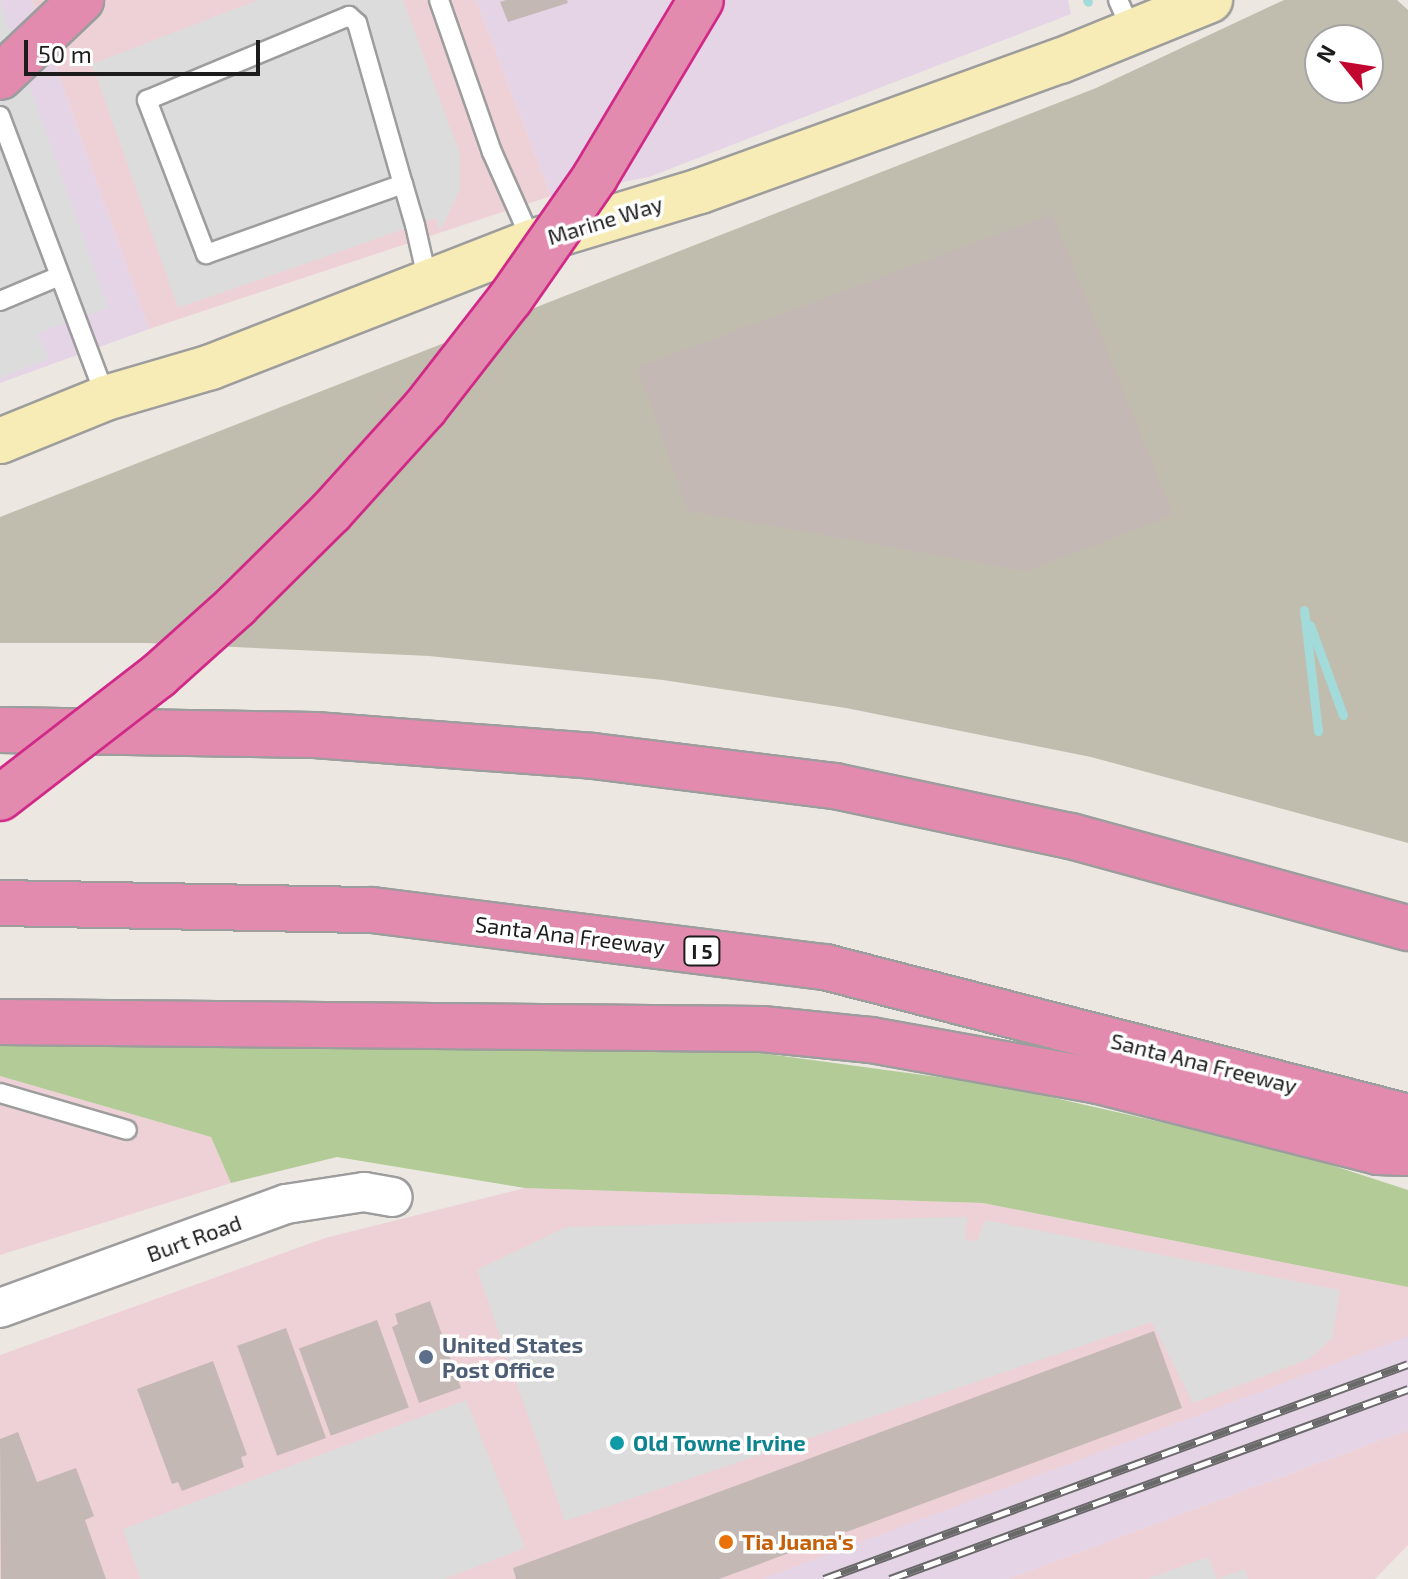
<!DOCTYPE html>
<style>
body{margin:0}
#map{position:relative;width:1408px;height:1579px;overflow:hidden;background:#ede7e2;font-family:"Exo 2",sans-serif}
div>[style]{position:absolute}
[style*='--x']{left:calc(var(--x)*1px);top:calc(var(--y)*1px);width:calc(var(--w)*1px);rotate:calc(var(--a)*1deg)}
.commercial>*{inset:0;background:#eed1d6}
.industrial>*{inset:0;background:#e5d4e6}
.construction>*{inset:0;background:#c1bdae}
.forest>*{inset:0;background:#b2cb97}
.parking>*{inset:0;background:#dcdcdc}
.stream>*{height:9px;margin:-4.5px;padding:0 4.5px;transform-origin:4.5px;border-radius:4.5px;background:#a3dada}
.building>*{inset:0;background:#c4b8b5;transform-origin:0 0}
.roads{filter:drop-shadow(2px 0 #9d9d9d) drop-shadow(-2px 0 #9d9d9d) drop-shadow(0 2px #9d9d9d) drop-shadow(0 -2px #9d9d9d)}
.lane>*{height:18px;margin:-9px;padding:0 9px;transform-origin:9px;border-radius:9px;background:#fff}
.street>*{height:38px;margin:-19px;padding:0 19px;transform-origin:19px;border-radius:19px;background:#fff}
.secondary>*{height:44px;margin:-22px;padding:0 22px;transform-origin:22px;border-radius:22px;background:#f7ecb6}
.highway>*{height:44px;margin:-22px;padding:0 22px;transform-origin:22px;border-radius:22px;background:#e38baf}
.rail>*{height:9px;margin-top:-4.5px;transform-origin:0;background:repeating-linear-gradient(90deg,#fff 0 18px,#6a6a6a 0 36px);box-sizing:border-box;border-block:2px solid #6a6a6a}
.bridges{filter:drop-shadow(2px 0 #d12988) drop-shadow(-2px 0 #d12988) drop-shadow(0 2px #d12988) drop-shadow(0 -2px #d12988)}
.highway-bridge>*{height:44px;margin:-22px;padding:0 22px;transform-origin:22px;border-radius:22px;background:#e38baf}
.dots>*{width:22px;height:22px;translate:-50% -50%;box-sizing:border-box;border:4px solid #fff;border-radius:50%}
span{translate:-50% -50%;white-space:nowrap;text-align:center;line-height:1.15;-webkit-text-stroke:7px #fff;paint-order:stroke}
.shield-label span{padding:2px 6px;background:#fff;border:2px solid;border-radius:6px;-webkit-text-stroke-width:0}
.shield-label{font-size:20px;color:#1c1c1c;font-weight:700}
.street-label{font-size:22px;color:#1c1c1c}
.service-label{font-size:22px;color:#4e5e75;font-weight:700}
.left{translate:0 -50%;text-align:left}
.culture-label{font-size:22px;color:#0d838f;font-weight:700}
.food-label{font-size:22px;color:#c56008;font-weight:700}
.north{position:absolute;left:1304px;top:24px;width:80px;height:80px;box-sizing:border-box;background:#fff;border:2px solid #a4a4a4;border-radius:50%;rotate:300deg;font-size:22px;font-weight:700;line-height:32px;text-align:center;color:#1c1c1c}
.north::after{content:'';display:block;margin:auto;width:28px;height:36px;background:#c20630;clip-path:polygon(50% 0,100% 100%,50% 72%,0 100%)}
.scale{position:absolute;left:24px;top:40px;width:236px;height:36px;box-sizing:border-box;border:4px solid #1c1c1c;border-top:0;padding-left:10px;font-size:24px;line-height:28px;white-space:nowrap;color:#1c1c1c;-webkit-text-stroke:6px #fff;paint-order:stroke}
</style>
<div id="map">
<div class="commercial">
<div style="clip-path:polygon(32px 0,476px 0,551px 196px,149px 329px)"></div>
<div style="clip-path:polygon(0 1076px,211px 1137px,231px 1183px,0 1255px)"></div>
<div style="clip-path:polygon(525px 1188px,983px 1203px,1408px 1287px,1408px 1350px,778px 1579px,0 1579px,0 1355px,325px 1238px)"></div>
<div style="clip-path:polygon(1408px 1430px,1408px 1545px,1375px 1579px,1007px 1579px)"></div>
</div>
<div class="industrial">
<div style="clip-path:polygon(0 0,32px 0,149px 329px,0 383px)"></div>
<div style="clip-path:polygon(476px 0,1068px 0,1071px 14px,649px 177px,551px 196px)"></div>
<div style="clip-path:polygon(1408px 1336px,1408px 1430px,1007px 1579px,762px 1579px)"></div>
</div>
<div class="construction">
<div style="clip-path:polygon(evenodd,1284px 0,1397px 0,1408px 10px,1408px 843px,1091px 757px,846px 708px,663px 680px,429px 656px,147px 643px,0 643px,0 517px,1096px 88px,1284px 0,1320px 40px,1368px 40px,1368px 88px,1320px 88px,1320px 40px)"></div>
</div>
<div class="forest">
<div style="clip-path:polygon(33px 1042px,702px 1045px,997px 1085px,1288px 1151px,1408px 1190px,1408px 1287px,983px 1203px,525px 1188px,337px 1157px,231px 1183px,211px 1137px,0 1076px,0 1046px)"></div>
</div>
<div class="parking">
<div style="clip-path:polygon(258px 0,403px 0,460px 154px,460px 190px,440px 231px,436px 218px,178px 308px,92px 64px)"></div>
<div style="clip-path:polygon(0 1px,108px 308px,38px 333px,49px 359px,0 378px)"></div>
<div style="clip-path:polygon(967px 1217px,965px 1240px,977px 1241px,985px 1220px,1340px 1290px,1332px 1338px,1309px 1359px,1193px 1403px,1152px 1322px,565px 1521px,477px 1270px,566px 1227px)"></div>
<div style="clip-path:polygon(466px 1400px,525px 1548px,444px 1579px,140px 1579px,123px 1529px)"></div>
<div style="clip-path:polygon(1208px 1557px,1217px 1579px,1244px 1569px,1248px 1579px,1147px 1579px)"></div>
</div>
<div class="stream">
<div style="--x:1087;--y:0;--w:2;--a:63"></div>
<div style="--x:1304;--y:610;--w:122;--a:83.4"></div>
<div style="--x:1310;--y:625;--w:96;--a:69.9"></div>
</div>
<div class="building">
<div style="clip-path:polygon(506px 0,567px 0,568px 3px,508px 22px,500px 2px)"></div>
<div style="clip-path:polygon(1052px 214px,1173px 515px,1027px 571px,688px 511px,637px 367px)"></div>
<div style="clip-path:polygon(430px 1301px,461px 1388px,419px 1403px,392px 1327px,398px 1324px,395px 1314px)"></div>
<div style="left:377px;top:1320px;width:93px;height:83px;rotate:70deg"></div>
<div style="left:286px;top:1328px;width:117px;height:52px;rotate:70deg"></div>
<div style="clip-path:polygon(1154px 1331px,1182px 1408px,719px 1579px,516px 1579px,513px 1568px)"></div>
<div style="clip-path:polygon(213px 1361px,247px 1455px,241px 1457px,244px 1467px,182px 1491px,178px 1482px,172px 1484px,137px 1389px)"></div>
<div style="clip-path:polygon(18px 1432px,37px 1482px,76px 1468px,94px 1516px,85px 1520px,106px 1579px,1px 1579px,0 1439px)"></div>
</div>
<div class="roads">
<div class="lane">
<div style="--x:439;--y:0;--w:161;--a:70.8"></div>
<div style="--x:492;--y:152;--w:98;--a:66"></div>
<div style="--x:1118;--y:0;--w:35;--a:66"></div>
<div style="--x:0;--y:116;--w:301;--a:69.4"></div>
<div style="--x:403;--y:184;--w:209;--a:160.4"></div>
<div style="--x:206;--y:254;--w:165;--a:-111"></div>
<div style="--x:147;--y:100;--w:219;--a:-22.6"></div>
<div style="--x:349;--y:16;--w:11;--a:41"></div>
<div style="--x:357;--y:23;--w:167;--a:74.1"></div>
<div style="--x:403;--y:184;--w:43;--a:73.7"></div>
<div style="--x:415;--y:225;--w:58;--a:77.2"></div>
<div style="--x:0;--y:301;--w:62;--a:-22.8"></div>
<div style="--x:0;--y:1093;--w:132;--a:16.2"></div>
</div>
<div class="street">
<div style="--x:0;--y:1308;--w:304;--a:-20"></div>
<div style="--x:286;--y:1204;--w:79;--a:-8.7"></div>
<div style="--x:364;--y:1192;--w:29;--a:10"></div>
</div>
<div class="secondary">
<div style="--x:0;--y:441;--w:114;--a:-22.1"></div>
<div style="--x:106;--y:398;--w:109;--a:-16.4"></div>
<div style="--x:211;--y:367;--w:344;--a:-21.3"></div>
<div style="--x:532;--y:242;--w:176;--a:-16.9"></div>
<div style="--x:700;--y:191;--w:383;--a:-19.9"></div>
<div style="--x:1060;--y:61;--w:162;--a:-22.1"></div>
</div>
<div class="highway">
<div style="--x:0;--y:77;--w:112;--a:-43.5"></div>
<div style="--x:0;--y:730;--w:315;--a:0.9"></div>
<div style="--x:315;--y:735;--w:279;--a:4.3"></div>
<div style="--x:593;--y:756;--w:244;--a:7.1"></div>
<div style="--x:835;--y:786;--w:241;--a:12"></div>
<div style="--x:1071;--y:836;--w:349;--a:15.3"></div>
<div style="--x:0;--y:903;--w:372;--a:1.1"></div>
<div style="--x:372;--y:910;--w:457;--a:7.2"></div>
<div style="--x:825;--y:967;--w:602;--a:14.43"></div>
<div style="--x:0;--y:1022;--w:762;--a:0.53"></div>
<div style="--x:762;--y:1029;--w:110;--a:5.8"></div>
<div style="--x:871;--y:1040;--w:231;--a:10.2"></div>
<div style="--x:1098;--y:1081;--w:289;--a:14.2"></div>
<div style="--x:1378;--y:1152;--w:30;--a:2"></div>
</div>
</div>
<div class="rail">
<div style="--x:824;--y:1579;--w:622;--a:-20.21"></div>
<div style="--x:890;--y:1579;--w:552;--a:-20.14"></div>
</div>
<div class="bridges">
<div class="highway-bridge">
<div style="--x:0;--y:798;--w:200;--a:-37.7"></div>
<div style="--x:158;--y:676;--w:106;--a:-41.9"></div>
<div style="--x:237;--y:605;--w:132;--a:-44.7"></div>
<div style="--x:331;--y:512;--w:140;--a:-47.9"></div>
<div style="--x:425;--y:408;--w:138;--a:-52.1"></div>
<div style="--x:510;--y:299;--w:149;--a:-55.1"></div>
<div style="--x:595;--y:177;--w:206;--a:-59.1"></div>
</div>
</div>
<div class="dots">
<div style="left:426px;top:1357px;background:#5c6f8a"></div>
<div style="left:617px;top:1443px;background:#0f9aa8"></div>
<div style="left:726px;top:1542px;background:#e8710a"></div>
</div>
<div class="shield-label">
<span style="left:702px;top:951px">I 5</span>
</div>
<div class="street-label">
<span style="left:605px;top:220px;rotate:-17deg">Marine Way</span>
<span style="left:570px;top:935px;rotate:7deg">Santa Ana Freeway</span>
<span style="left:1204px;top:1063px;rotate:14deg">Santa Ana Freeway</span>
<span style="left:194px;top:1238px;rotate:-20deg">Burt Road</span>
</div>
<div class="service-label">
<span class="left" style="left:442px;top:1357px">United States<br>Post Office</span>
</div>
<div class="culture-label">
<span class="left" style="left:633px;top:1443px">Old Towne Irvine</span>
</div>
<div class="food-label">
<span class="left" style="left:742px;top:1542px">Tia Juana's</span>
</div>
<div class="north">N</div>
<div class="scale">50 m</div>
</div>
